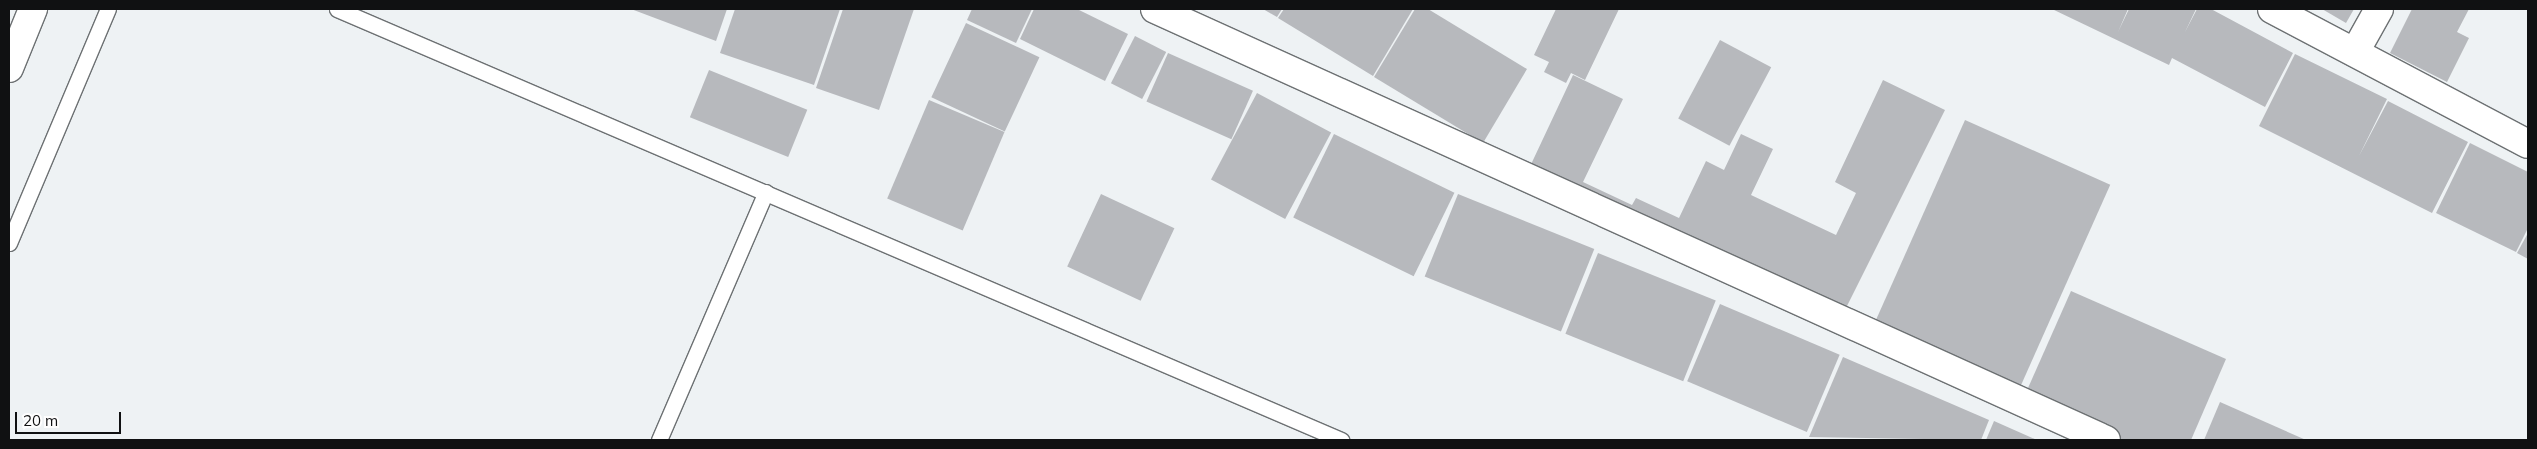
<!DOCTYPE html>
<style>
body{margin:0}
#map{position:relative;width:2537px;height:449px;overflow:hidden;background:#eef2f4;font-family:Mulish,sans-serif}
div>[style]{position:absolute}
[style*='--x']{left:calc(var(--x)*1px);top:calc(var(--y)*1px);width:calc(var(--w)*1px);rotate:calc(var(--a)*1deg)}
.building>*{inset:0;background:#b7b9bd;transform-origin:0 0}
.roads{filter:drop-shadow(1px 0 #6d7173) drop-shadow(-1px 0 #6d7173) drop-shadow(0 1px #6d7173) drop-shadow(0 -1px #6d7173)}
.service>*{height:15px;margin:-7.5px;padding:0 7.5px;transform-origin:7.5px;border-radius:7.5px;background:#fff}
.minor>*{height:28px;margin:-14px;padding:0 14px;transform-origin:14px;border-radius:14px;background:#fff}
span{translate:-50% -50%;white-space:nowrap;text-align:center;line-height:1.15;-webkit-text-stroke:4px #fefefe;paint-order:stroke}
.frame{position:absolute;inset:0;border:10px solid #101112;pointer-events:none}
.scale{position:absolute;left:15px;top:412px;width:106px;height:22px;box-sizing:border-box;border:2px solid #101112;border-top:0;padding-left:6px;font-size:15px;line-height:18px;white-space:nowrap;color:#101112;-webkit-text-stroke:4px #fefefe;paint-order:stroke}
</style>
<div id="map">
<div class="building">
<div style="clip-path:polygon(631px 9px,727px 9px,716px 41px)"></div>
<div style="clip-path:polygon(735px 9px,840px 9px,814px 85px,720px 53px)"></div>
<div style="clip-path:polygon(843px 9px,914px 9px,879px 110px,816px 88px)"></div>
<div style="clip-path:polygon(972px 9px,1032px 9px,1016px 43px,967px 20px)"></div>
<div style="clip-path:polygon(1034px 9px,1077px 9px,1128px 34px,1105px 81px,1020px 39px)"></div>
<div style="clip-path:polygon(1263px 9px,1282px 9px,1277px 17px)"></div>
<div style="clip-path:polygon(1284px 9px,1413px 9px,1373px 76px,1278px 18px)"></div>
<div style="clip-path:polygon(1415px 9px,1428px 9px,1527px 69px,1483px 143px,1374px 77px)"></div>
<div style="clip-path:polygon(1556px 9px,1619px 9px,1585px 80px,1571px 73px,1566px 83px,1544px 72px,1549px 62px,1534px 55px)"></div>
<div style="clip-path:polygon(2052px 9px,2128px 9px,2118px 32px,2129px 9px,2196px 9px,2185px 32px,2197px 9px,2211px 9px,2293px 53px,2265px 107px,2172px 58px,2169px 65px)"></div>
<div style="clip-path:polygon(2322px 9px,2354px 9px,2346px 23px)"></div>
<div style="clip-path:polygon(2412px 9px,2469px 9px,2457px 32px,2469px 38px,2447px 82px,2390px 53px)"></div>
<div style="left:966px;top:23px;width:81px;height:82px;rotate:25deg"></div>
<div style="left:1135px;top:36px;width:35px;height:53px;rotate:27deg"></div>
<div style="left:1720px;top:40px;width:58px;height:89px;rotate:28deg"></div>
<div style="left:1168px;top:53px;width:93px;height:53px;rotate:24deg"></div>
<div style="clip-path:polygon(2295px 54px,2387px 99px,2359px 156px,2388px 101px,2468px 142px,2432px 213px,2259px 126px)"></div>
<div style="left:709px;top:70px;width:106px;height:51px;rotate:22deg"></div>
<div style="clip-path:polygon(1573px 75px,1623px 99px,1583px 182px,1632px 205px,1636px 198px,1679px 218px,1706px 161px,1724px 170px,1741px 134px,1773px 149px,1751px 195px,1836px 235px,1856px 193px,1835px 182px,1883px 80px,1945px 110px,1841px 318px,1526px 175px)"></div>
<div style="left:1257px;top:93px;width:84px;height:98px;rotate:28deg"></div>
<div style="left:929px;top:100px;width:82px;height:107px;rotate:23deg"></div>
<div style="left:1965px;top:120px;width:159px;height:228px;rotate:24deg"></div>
<div style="left:1334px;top:134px;width:134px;height:93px;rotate:26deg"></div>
<div style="clip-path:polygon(2470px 143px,2528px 172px,2528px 228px,2516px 252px,2436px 213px)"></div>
<div style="left:1101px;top:194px;width:81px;height:80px;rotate:25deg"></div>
<div style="left:1458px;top:194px;width:147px;height:89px;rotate:22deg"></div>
<div style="clip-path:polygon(2528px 233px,2528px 259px,2517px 253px)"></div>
<div style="left:1598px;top:253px;width:127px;height:87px;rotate:22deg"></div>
<div style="clip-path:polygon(2071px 291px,2226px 359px,2191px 440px,2122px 440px,2024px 397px)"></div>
<div style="left:1720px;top:304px;width:130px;height:84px;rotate:23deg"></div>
<div style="clip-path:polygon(1843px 357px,1989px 420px,1981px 440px,1809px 437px)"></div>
<div style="clip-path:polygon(2220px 402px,2306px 440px,2204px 440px)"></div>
<div style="clip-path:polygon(1994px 421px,2037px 440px,1986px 440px)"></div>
</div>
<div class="roads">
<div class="service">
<div style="--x:337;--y:9;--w:1093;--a:23.23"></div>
<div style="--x:9;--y:243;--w:254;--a:-67.1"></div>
<div style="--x:659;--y:440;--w:270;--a:-66.7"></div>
</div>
<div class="minor">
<div style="--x:1155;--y:9;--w:1044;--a:24.38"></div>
<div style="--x:2272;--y:9;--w:289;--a:27.8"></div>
<div style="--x:2355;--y:52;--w:49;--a:-60.8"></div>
<div style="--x:9;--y:68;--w:64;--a:-67.9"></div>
</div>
</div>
<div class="frame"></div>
<div class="scale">20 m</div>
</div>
